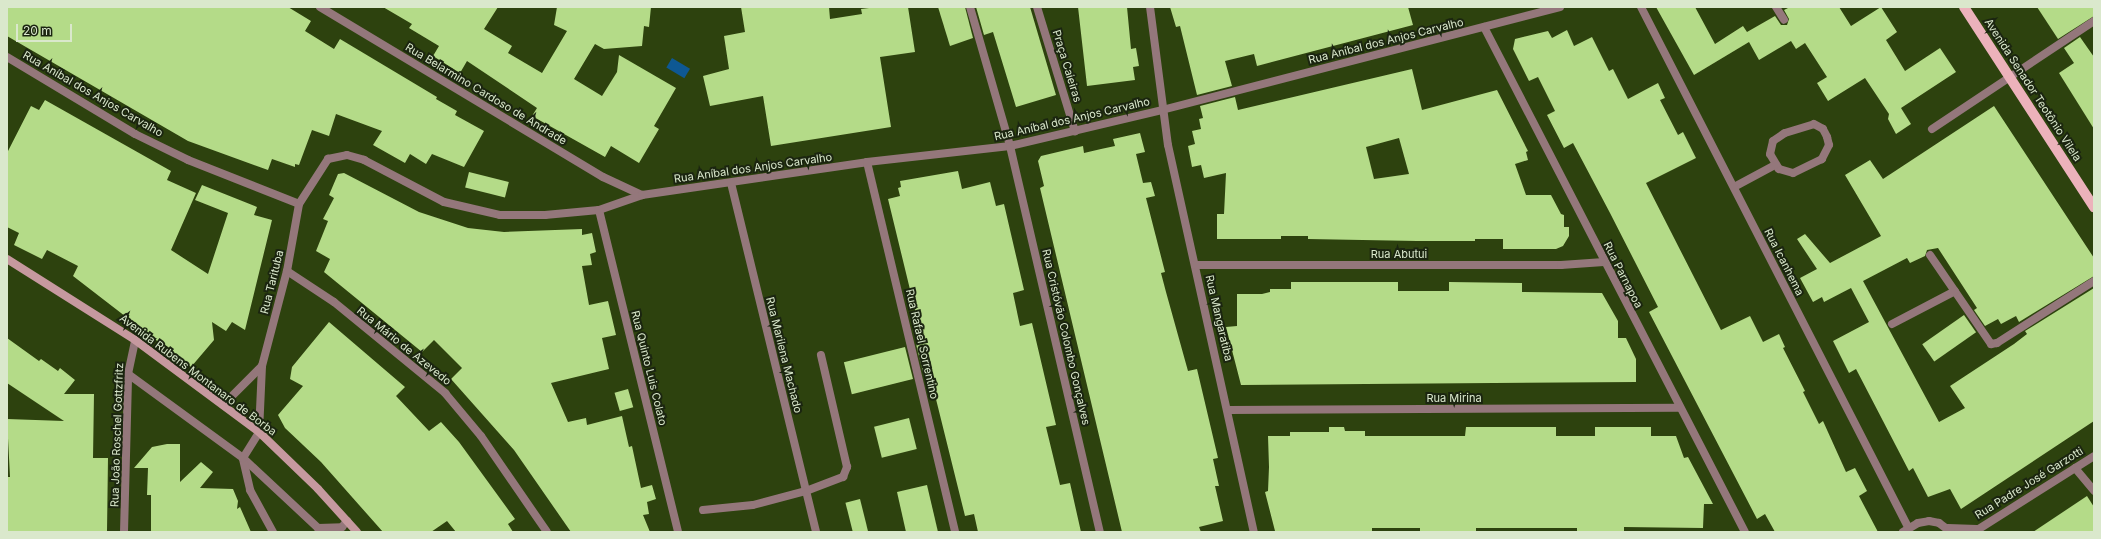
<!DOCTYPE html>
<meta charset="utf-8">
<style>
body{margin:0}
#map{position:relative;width:2101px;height:539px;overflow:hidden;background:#2d420e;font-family:Inter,sans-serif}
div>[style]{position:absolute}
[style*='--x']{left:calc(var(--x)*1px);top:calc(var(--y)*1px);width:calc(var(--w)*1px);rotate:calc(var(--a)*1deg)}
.water>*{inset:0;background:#0e5893;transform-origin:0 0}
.building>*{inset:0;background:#b4db88;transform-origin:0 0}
.lane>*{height:8px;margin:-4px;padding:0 4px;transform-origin:4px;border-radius:4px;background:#94777b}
.street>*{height:8px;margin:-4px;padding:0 4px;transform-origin:4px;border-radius:4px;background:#94777b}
.secondary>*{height:8px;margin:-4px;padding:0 4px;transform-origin:4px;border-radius:4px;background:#c6999f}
.primary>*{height:10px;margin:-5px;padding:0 5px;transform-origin:5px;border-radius:5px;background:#ecb2bb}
span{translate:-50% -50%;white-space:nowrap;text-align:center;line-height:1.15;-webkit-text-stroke:4px #1b2510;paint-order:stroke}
.street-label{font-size:11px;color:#dae8cc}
.frame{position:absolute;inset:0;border:8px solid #dae8cc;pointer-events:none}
.scale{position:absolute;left:16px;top:24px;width:56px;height:18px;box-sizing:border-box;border:2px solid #dae8cc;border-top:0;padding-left:5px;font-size:12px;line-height:14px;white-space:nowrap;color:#dae8cc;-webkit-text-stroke:3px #1b2510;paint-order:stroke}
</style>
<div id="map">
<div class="water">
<div style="left:672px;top:58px;width:21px;height:11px;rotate:31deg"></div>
</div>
<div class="building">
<div style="clip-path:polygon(7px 7px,288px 7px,311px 21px,305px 31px,334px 49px,340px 39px,437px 97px,436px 99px,457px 111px,455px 115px,484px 131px,464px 167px,432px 154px,426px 164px,410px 154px,405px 163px,373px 145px,382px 131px,336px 114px,329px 136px,312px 130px,299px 165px,295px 164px,295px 167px,272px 159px,268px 170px,188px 141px,7px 36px)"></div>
<div style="clip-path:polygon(383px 7px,498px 7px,484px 29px,512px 46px,508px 53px,542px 73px,567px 31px,554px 25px,557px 7px,651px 7px,649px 27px,644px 26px,642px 46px,604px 49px,595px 44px,574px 79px,602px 96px,617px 72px,619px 55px,676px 88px,654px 126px,659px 129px,639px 163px,611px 146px,605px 157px,532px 116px,537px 108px,467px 61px,460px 73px,433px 56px,439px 46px,409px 28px,412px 24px)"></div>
<div style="clip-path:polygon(741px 7px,829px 7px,830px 19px,862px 14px,861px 9px,877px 7px,908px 7px,915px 52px,880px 57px,891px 127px,771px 146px,763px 96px,710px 106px,703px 76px,729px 69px,724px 36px,745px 32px)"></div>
<div style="clip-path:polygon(938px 7px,965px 7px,973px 38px,950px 46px)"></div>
<div style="clip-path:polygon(976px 7px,1030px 7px,1056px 95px,1016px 107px,993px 32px,984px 35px)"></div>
<div style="clip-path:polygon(1078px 7px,1127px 7px,1131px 49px,1136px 48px,1139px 66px,1133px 67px,1135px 80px,1087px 86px)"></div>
<div style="clip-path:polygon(1170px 7px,1408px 7px,1413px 25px,1257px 66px,1254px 54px,1225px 61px,1232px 86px,1197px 95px,1180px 26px,1176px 27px)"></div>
<div style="clip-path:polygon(1656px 7px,1695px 7px,1715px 44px,1743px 26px,1747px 32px,1775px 16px,1781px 25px,1787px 25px,1789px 19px,1784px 10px,1790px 7px,1839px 7px,1851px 26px,1881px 7px,1897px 32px,1886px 40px,1905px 71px,1940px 48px,1956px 72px,1901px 108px,1911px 124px,1896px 134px,1888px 119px,1889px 114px,1865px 78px,1828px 101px,1817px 83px,1827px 77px,1805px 43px,1796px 49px,1791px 41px,1759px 60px,1749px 42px,1694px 75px)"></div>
<div style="clip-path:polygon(2037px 7px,2094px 7px,2094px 16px,2058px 39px)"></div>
<div style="clip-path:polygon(1567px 30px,1574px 46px,1592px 37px,1609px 71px,1613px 69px,1628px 99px,1658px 83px,1665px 98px,1660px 100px,1678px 135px,1683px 132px,1696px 158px,1646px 183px,1721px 330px,1750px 316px,1763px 342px,1779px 334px,1785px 347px,1783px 348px,1805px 391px,1803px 392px,1819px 424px,1823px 421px,1846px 472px,1855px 468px,1867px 491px,1859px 496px,1878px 532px,1775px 532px,1765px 514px,1757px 519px,1649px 312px,1658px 307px,1610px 213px,1573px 143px,1564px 148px,1547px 115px,1555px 111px,1538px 77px,1529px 81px,1513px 49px,1515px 39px,1548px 31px,1552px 38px)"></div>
<div style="clip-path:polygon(2080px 37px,2094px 57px,2094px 129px,2059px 73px,2074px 63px,2064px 48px)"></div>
<div style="clip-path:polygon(evenodd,1412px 69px,1422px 110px,1497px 90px,1528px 151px,1526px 152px,1528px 160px,1515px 164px,1526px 195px,1551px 195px,1561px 214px,1564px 215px,1564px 227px,1569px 227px,1569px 236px,1563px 246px,1556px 249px,1503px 249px,1503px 239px,1475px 239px,1475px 241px,1417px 241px,1308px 239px,1308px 236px,1281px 236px,1281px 239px,1217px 239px,1217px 214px,1224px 214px,1226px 173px,1204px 178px,1201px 165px,1192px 167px,1188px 146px,1195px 144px,1192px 131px,1201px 129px,1199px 119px,1203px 118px,1200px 106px,1235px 97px,1238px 110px,1412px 69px,1399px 138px,1409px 174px,1374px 179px,1366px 147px,1399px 138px)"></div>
<div style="clip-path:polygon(45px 100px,171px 171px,167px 180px,196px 193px,171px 250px,208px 274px,228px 213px,195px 200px,202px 185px,257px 207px,254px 215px,272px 220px,245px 330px,232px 322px,226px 331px,212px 322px,214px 340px,191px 367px,73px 276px,78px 266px,47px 250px,42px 259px,14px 245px,19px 233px,7px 227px,7px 153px,31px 106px,39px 110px)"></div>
<div style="clip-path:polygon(1994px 106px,2094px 258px,2094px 276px,2019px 322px,2016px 316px,2001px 324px,1998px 319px,1985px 326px,1974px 310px,1977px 308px,1938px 248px,1927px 250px,1925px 256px,1910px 263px,1907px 258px,1863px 281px,1939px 422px,1965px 408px,1950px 386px,2014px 344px,2027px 334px,2025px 331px,2094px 288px,2094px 421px,1961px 509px,1950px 489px,1928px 497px,1913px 468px,1909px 471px,1856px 369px,1849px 373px,1833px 341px,1869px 322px,1851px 288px,1824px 302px,1822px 297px,1813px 302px,1800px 278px,1817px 269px,1797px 239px,1805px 234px,1830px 263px,1881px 236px,1845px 175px,1870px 160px,1883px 179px)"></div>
<div style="clip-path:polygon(1140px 133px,1145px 152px,1136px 154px,1143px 183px,1151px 182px,1155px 196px,1146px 198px,1165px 272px,1161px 273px,1166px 292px,1188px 371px,1197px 369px,1218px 458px,1213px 459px,1219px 486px,1215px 486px,1223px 521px,1199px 527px,1201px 532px,1122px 532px,1040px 188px,1044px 186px,1038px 161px,1041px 156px,1083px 146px,1084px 153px,1101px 149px,1115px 146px,1113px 139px)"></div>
<div style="clip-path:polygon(958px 171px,962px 189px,990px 182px,996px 206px,1004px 204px,1024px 290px,1013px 293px,1020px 326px,1032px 323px,1056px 425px,1046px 427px,1054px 460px,1060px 485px,1070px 483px,1081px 532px,978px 532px,974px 514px,965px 516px,930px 375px,924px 376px,916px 344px,923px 343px,888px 199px,900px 196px,898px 188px,901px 187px,900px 181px)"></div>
<div style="left:469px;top:172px;width:41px;height:16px;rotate:14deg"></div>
<div style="clip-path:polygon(344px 173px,419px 212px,468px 228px,504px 232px,582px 229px,582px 235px,592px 233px,596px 252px,590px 254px,592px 265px,582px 266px,589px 305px,608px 301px,616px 335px,602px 338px,609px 369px,551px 383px,568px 422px,586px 418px,587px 425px,622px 416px,629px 447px,632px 446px,641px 488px,652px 485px,656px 499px,647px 502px,649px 514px,643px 515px,650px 532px,571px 532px,514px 450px,451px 379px,462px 368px,434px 340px,422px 352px,324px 272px,330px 259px,316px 251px,328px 221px,323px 219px,334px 198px,329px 195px,338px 174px)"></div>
<div style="clip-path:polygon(1291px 282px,1398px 282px,1398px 291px,1449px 291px,1449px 282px,1522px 283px,1522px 292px,1602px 293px,1618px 321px,1618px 338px,1626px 338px,1636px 359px,1636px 382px,1241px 385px,1226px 327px,1237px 326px,1237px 294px,1262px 294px,1270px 292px,1270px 289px,1291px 289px)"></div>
<div style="left:1964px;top:315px;width:21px;height:51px;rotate:55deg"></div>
<div style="clip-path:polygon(329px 322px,405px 387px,396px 396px,429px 431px,441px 422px,459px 442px,515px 519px,508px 524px,513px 532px,456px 532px,447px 521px,431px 532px,383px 532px,321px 462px,285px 428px,278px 415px,303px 386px,290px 379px,292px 367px)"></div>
<div style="clip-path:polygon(7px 338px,39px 361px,41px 359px,58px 371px,60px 368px,75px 380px,64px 394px,94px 394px,93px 458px,108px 458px,107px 532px,7px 532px,7px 477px,10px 477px,7px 419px,64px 421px,7px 383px)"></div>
<div style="left:905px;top:347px;width:33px;height:63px;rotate:76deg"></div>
<div style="left:628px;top:389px;width:19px;height:14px;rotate:74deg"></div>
<div style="left:909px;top:418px;width:32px;height:36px;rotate:76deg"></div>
<div style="clip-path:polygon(1329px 427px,1344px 427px,1345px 431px,1365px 431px,1365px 436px,1465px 436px,1466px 427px,1556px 427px,1556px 436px,1595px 436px,1595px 427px,1651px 427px,1651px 436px,1676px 436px,1684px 458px,1688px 457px,1713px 504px,1704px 504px,1703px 528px,1624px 527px,1624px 531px,1577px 531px,1577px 528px,1476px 528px,1476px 532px,1420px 532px,1420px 528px,1372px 528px,1372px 532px,1275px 531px,1265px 492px,1268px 491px,1269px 467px,1268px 436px,1290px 436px,1290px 432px,1329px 432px)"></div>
<div style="clip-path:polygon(167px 444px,180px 444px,180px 482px,201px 462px,213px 472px,200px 488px,233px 489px,238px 501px,237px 509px,240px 507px,251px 532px,151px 532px,151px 495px,147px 495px,148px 468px,134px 468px,152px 447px)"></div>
<div style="clip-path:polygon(927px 485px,938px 532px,906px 532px,897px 492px)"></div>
<div style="clip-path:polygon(2087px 496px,2094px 507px,2094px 532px,2033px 532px)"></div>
<div style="left:860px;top:499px;width:34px;height:15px;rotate:76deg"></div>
</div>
<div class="lane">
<div style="--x:970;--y:7;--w:145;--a:73.9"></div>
<div style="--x:1776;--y:7;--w:15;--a:58"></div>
<div style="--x:1814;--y:124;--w:10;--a:29"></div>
<div style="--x:1823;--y:129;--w:9;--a:63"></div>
<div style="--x:1827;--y:137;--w:8;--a:76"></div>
<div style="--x:1829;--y:145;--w:16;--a:117"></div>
<div style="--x:1822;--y:159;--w:32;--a:154"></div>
<div style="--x:1793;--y:173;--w:15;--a:-164"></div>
<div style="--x:1779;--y:169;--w:17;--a:-121"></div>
<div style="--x:1770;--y:154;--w:13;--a:-77"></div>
<div style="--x:1773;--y:141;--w:14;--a:-34"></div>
<div style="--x:1785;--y:133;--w:30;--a:-17"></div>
<div style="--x:1932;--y:129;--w:195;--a:-33.7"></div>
<div style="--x:1734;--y:187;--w:47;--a:-28.2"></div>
<div style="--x:1930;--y:255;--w:108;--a:55.6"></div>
<div style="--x:1991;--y:344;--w:6;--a:-9"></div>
<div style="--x:1997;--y:343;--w:115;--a:-32.6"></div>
<div style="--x:1892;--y:324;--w:71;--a:-27.6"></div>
<div style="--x:243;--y:458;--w:103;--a:43"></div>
<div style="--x:318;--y:528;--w:24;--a:-2"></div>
<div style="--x:342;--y:527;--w:8;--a:-50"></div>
<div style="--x:243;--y:459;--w:32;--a:77"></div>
<div style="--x:250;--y:490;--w:48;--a:61.3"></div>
<div style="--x:2075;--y:468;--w:30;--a:50"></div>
<div style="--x:703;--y:510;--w:50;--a:-5.7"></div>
<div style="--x:753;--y:505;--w:55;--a:-14.8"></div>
<div style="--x:806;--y:491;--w:40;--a:-21"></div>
<div style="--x:843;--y:477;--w:11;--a:-68"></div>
<div style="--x:847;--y:467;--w:115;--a:-103.1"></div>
</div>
<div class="street">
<div style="--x:320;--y:7;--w:330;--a:31"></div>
<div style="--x:603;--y:177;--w:43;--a:24.8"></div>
<div style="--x:1037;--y:7;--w:130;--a:73"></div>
<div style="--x:1150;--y:7;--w:139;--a:82.6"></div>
<div style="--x:1168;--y:145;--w:396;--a:77.5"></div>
<div style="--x:1641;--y:7;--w:585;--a:62.82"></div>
<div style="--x:1484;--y:27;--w:568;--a:62.67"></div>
<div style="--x:7;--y:57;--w:149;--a:31"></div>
<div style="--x:135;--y:134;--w:59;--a:26.1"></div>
<div style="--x:188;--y:160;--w:119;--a:21.6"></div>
<div style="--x:299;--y:204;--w:54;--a:-57.2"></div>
<div style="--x:328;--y:159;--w:19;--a:-12"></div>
<div style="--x:347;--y:155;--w:18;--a:16"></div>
<div style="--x:364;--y:160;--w:90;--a:27.7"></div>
<div style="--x:444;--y:202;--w:57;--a:13.1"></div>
<div style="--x:500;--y:215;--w:45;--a:0"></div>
<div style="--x:545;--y:215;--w:54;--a:-5.3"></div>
<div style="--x:599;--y:210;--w:46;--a:-19.2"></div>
<div style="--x:642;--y:195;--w:227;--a:-8.3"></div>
<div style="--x:867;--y:162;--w:144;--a:-6.4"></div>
<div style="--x:1010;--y:146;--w:156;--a:-13.3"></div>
<div style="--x:1162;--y:110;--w:411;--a:-14.5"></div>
<div style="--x:1010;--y:146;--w:396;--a:76.9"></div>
<div style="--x:867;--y:162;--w:380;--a:76.6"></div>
<div style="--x:731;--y:183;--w:359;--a:76.3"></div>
<div style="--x:599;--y:210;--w:332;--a:76.2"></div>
<div style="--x:1195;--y:265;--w:366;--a:0"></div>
<div style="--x:1561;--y:265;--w:43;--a:-4"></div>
<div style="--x:287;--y:271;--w:56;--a:33.4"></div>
<div style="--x:334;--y:302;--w:144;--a:39.3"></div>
<div style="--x:445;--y:393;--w:56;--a:50.1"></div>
<div style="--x:481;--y:436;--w:116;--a:55.5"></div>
<div style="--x:128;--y:374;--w:142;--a:36.1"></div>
<div style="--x:243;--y:458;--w:31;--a:-58"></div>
<div style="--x:259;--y:432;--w:66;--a:-87.4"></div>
<div style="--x:262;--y:366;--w:98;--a:-75.3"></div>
<div style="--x:287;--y:271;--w:68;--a:-79.8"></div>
<div style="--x:223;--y:405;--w:55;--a:-45"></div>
<div style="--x:1229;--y:410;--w:450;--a:-0.3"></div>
<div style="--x:1948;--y:528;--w:29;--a:2"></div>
<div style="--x:124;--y:532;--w:158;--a:-88.5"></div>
<div style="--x:128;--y:374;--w:35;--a:-78"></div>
<div style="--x:1903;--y:532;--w:17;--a:-31"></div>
<div style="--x:1918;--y:523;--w:11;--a:-10"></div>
<div style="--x:1929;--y:521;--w:10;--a:11"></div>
<div style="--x:1939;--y:523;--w:15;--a:37"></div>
<div style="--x:1974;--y:532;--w:142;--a:-32.3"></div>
</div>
<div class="secondary">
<div style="--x:7;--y:259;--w:151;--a:32.3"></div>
<div style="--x:135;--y:340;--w:154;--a:36.6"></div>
<div style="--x:259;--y:432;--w:82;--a:44"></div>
<div style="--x:318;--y:489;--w:58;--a:47.8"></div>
</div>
<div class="primary">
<div style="--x:1964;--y:7;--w:239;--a:57"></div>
</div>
<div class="street-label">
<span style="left:1386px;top:41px;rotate:-14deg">Rua Aníbal dos Anjos Carvalho</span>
<span style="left:1067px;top:66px;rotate:73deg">Praça Caieiras</span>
<span style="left:2033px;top:90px;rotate:57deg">Avenida Senador Teotônio Vilela</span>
<span style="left:93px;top:94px;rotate:30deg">Rua Aníbal dos Anjos Carvalho</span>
<span style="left:486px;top:94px;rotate:31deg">Rua Belarmino Cardoso de Andrade</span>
<span style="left:1072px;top:119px;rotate:-13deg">Rua Aníbal dos Anjos Carvalho</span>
<span style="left:753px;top:168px;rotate:-8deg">Rua Aníbal dos Anjos Carvalho</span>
<span style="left:1399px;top:254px">Rua Abutui</span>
<span style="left:1784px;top:262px;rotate:63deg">Rua Icanhema</span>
<span style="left:1623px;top:275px;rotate:63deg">Rua Parnapoa</span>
<span style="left:272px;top:282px;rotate:-76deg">Rua Tarituba</span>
<span style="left:1219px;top:318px;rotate:77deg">Rua Mangaratiba</span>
<span style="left:1066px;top:337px;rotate:77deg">Rua Cristóvão Colombo Gonçalves</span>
<span style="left:922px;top:344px;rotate:77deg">Rua Rafael Sorrentino</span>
<span style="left:404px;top:346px;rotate:39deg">Rua Mário de Azevedo</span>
<span style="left:784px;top:355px;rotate:76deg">Rua Marilena Machado</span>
<span style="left:649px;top:368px;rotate:76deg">Rua Quinto Luis Colato</span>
<span style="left:198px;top:375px;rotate:37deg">Avenida Rubens Montanaro de Borba</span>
<span style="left:1454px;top:398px">Rua Mirina</span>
<span style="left:117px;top:435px;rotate:-88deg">Rua João Roschel Gottzfritz</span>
<span style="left:2029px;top:483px;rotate:-32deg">Rua Padre José Garzotti</span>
</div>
<div class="frame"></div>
<div class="scale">20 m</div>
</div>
